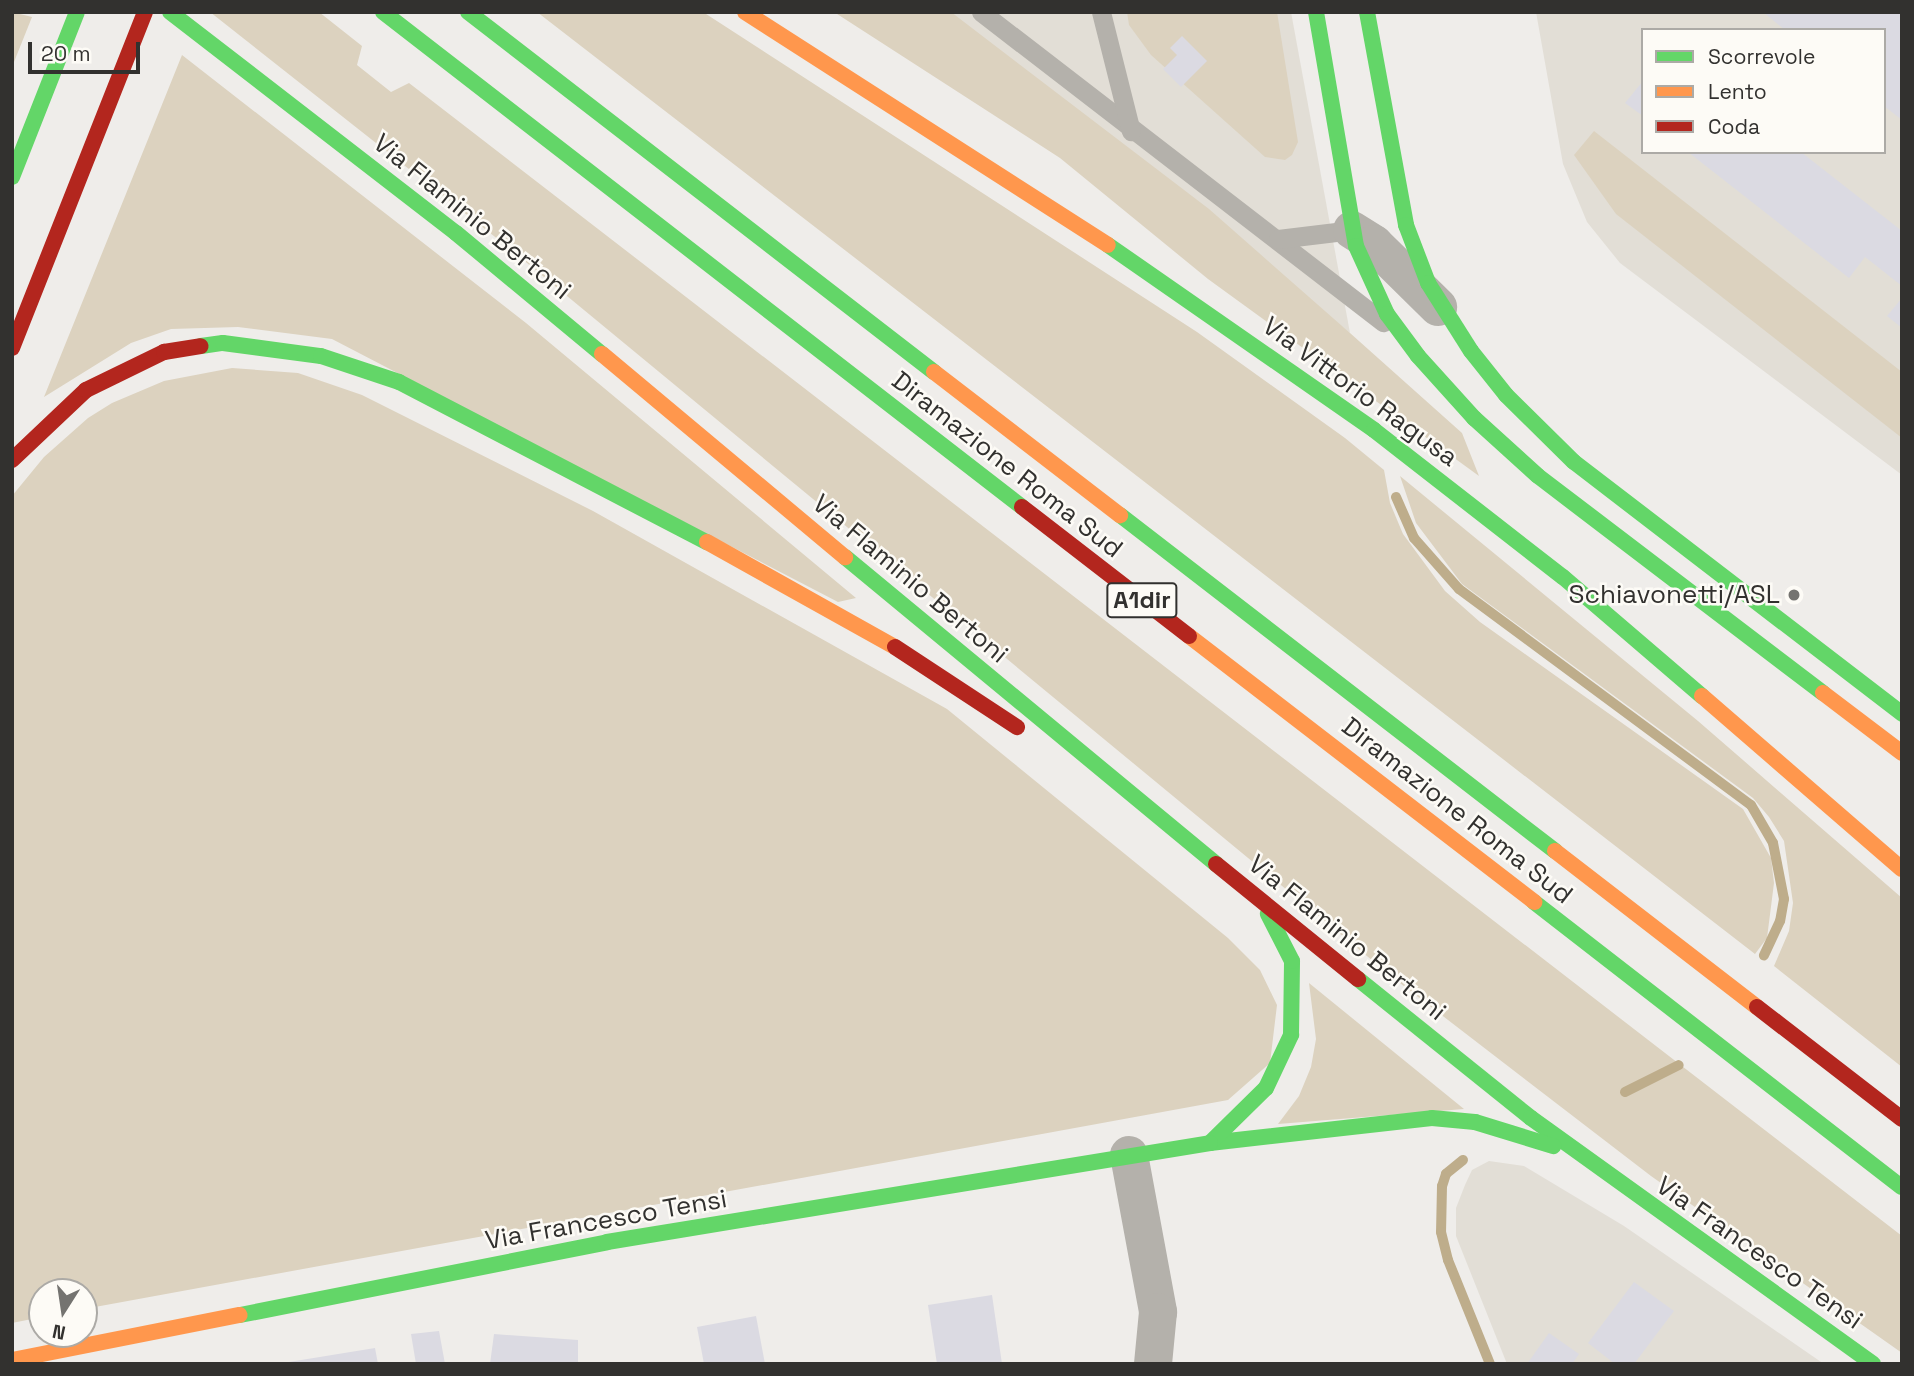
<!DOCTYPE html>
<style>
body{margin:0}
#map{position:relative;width:1914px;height:1376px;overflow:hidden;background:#efedea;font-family:"Space Grotesk",sans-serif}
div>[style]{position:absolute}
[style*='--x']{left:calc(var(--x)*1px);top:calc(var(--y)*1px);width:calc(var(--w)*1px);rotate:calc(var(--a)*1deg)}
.built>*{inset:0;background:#e2ded6}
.green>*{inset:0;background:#dcd2bf}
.stream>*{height:10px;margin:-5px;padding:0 5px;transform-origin:5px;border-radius:5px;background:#bead8b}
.building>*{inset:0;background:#dbdae2}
.lane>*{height:19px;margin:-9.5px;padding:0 9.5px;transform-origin:9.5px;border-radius:9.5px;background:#b4b1ab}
.street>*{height:38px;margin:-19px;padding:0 19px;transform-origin:19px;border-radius:19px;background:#b4b1ab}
.fast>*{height:16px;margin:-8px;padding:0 8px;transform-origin:8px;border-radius:8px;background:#63d668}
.slow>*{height:16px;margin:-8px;padding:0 8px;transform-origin:8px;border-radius:8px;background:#ff974d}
.jam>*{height:16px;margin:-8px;padding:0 8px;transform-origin:8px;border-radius:8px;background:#b3261e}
.dots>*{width:19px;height:19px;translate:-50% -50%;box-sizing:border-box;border:4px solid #fdfbf6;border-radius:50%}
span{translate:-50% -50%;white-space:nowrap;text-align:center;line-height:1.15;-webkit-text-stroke:5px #fdfbf6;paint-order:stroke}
.shield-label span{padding:2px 5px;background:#fdfbf6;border:2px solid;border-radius:5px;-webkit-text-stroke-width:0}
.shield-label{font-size:24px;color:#32312f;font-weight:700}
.street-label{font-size:26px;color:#32312f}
.poi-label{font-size:26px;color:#32312f}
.right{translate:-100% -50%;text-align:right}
.frame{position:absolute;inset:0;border:14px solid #32312f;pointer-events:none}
.legend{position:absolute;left:1641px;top:28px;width:245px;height:126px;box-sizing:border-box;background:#fdfbf6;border:2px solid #acaaa6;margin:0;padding:9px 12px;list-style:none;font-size:21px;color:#32312f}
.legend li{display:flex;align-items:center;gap:14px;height:35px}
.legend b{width:35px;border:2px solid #acaaa6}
.north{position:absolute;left:28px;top:1278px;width:70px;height:70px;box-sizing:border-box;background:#fdfbf6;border:2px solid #acaaa6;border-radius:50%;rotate:192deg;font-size:19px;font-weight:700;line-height:28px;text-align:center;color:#32312f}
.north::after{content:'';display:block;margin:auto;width:24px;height:32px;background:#747370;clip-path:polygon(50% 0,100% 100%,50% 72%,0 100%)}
.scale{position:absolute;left:28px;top:42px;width:112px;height:32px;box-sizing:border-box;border:4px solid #32312f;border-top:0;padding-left:9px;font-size:21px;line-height:24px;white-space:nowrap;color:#32312f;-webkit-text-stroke:5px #fdfbf6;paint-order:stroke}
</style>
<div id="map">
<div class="built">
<div style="clip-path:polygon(947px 12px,1291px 12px,1350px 333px)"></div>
<div style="clip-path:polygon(evenodd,1536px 12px,1902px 12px,1902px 475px,1620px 263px,1587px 222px,1563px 164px,1536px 12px,1643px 30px,1884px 30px,1884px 152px,1643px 152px,1643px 30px)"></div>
<div style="clip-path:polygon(1489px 1161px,1524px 1166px,1624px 1226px,1824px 1364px,1507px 1364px,1456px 1236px,1456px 1208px,1465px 1185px,1472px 1170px)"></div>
</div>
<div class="green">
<div style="clip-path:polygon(12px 12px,32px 17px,12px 67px)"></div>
<div style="clip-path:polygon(210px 12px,319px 12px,362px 46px,357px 65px,391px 92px,409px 83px,1902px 1236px,1902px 1353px,1651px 1176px,1396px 980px,504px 244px)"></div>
<div style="clip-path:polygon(537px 12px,703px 12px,1197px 332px,1345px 438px,1384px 470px,1390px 503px,1403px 534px,1445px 591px,1480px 622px,1743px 809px,1771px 858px,1774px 883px,1767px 938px,1755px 954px)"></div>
<div style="clip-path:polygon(834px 12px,951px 12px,1209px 209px,1350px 333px,1462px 433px,1479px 476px,1208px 279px,1060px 158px)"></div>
<div style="clip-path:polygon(1127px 12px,1277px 12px,1298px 142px,1292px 155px,1285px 160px,1265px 157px,1151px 55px,1129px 25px)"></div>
<div style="clip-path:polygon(182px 55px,526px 323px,856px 598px,838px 602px,332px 339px,238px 327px,171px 329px,131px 343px,44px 397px)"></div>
<div style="clip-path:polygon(1594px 131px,1902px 372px,1902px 438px,1616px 214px,1574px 155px)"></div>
<div style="clip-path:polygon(232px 368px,298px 373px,362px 395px,593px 511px,947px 709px,1228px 938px,1260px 970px,1277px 1005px,1270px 1063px,1228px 1100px,84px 1309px,84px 1292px,42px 1292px,42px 1317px,12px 1323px,12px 496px,44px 457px,88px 418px,112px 403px,164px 381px)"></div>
<div style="clip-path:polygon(1400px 476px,1698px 721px,1902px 898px,1902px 1067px,1774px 966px,1789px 931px,1793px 903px,1784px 841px,1769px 817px,1753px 798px,1462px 584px,1416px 523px)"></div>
<div style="clip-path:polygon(1309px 983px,1464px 1109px,1278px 1124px,1299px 1096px,1311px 1067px,1316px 1039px)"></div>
</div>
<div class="stream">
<div style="--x:1396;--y:497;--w:45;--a:66.3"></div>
<div style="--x:1414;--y:538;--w:68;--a:48.6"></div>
<div style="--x:1459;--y:589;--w:363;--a:36.5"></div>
<div style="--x:1751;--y:805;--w:44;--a:59.9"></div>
<div style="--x:1773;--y:843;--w:57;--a:78.9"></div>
<div style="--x:1784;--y:899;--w:22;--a:100"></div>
<div style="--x:1780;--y:921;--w:38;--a:115"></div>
<div style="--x:1625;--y:1092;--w:60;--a:-26.6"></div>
<div style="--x:1463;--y:1160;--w:22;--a:141"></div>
<div style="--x:1446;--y:1174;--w:13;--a:108"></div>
<div style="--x:1442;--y:1186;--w:46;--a:91.2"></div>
<div style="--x:1441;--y:1232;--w:29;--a:76"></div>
<div style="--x:1448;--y:1260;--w:112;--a:68"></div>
</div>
<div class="building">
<div style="clip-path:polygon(1763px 12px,1902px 12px,1902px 120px,1884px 106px,1884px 30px,1785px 30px)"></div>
<div style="clip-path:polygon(1182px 36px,1207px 61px,1181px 87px,1163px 69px,1177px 55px,1170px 48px)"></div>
<div style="clip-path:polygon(1643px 81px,1643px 116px,1625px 103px)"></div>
<div style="clip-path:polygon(1688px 152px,1801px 152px,1902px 231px,1902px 286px,1865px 257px,1849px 278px)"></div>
<div style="clip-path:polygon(1902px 298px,1902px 328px,1887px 316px)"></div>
<div style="clip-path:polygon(1634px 1282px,1674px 1311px,1634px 1364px,1615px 1364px,1588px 1343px)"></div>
<div style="clip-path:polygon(992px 1295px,1002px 1364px,937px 1364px,928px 1305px)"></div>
<div style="clip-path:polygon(756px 1316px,765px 1364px,704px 1364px,697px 1327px)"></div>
<div style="clip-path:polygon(439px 1331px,445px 1364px,416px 1364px,411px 1334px)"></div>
<div style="clip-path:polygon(1549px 1333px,1579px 1354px,1572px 1364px,1527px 1364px)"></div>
<div style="clip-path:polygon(494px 1334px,578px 1340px,578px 1364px,490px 1364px)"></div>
<div style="clip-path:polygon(375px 1348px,378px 1364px,289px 1364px,289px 1362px)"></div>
</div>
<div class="lane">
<div style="--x:981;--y:12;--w:508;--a:37.64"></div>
<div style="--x:1101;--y:12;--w:123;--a:75.9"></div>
<div style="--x:1278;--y:239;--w:75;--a:-6.9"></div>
</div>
<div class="street">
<div style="--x:1352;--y:230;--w:26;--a:32"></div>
<div style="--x:1374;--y:244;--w:90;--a:44.5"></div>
<div style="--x:1129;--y:1155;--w:160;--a:79.5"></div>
<div style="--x:1158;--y:1312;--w:52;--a:95.5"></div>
</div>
<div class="fast">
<div style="--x:170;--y:12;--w:361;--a:37.7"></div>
<div style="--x:456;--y:233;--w:190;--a:39.7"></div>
<div style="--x:383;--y:12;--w:808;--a:37.76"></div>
<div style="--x:468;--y:12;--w:589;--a:37.69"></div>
<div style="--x:1316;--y:12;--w:237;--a:80.3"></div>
<div style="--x:1356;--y:246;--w:75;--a:65.5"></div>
<div style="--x:1387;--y:314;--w:52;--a:53.6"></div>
<div style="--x:1418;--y:356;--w:84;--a:47.9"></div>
<div style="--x:1474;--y:418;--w:86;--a:42.2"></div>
<div style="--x:1538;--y:476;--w:358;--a:37.3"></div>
<div style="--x:1367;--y:12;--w:217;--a:79.6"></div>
<div style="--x:1406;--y:225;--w:62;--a:69.2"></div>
<div style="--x:1428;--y:283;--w:80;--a:57.7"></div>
<div style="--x:1471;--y:351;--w:56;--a:51.5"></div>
<div style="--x:1506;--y:395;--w:95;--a:44.6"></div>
<div style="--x:1574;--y:462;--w:414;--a:37.5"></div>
<div style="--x:12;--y:177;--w:177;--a:-68.5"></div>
<div style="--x:1108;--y:245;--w:324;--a:34.8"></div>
<div style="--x:1374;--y:430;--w:239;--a:37.9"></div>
<div style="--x:1563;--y:577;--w:183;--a:40.6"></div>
<div style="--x:201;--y:346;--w:22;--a:-8"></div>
<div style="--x:223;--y:343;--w:99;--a:7.6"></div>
<div style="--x:321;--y:356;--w:82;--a:18.4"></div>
<div style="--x:399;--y:382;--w:347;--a:27.5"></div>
<div style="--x:1120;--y:515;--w:550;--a:37.68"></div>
<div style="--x:845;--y:557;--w:482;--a:39.6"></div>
<div style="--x:1534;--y:902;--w:465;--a:37.8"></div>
<div style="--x:1358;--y:979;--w:222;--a:38.8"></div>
<div style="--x:1531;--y:1118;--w:421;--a:35.7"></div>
<div style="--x:1210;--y:1143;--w:223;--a:-6.4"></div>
<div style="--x:1432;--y:1118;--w:43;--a:5.3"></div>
<div style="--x:1475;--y:1122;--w:82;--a:17.1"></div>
<div style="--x:1210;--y:1143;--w:78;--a:-44.5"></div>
<div style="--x:1266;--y:1088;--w:59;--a:-64.7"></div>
<div style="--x:1291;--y:1035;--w:74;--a:-89.2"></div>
<div style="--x:1292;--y:961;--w:53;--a:-117.1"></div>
<div style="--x:240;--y:1315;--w:374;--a:-11.2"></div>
<div style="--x:607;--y:1242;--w:611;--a:-9.32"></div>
</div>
<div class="slow">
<div style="--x:745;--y:12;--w:431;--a:32.7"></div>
<div style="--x:602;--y:354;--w:317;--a:39.9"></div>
<div style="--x:934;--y:372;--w:235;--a:37.6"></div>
<div style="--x:707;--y:542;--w:215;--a:29.2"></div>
<div style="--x:1189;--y:636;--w:436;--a:37.6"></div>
<div style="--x:1823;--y:693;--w:99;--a:37.2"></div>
<div style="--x:1702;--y:696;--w:264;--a:40.9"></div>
<div style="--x:1555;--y:851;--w:255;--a:37.7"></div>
<div style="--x:12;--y:1360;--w:232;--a:-11.2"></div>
</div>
<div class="jam">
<div style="--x:12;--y:348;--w:361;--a:-68.4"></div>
<div style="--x:12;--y:460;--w:102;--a:-43.4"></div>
<div style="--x:86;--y:390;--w:87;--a:-26"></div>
<div style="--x:164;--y:352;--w:37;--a:-9"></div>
<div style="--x:1022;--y:507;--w:211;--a:37.7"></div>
<div style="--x:895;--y:647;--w:146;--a:33.3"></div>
<div style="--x:1216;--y:864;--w:183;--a:39"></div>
<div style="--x:1757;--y:1007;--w:183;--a:37.7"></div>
</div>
<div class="dots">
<div style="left:1794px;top:595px;background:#747370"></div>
</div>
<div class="shield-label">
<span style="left:1142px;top:600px">A1dir</span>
</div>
<div class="street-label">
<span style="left:472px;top:217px;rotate:39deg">Via Flaminio Bertoni</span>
<span style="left:1360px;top:392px;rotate:36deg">Via Vittorio Ragusa</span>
<span style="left:1007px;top:465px;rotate:38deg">Diramazione Roma Sud</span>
<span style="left:910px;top:579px;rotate:40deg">Via Flaminio Bertoni</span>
<span style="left:1457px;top:811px;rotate:38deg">Diramazione Roma Sud</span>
<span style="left:1347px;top:938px;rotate:39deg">Via Flaminio Bertoni</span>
<span style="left:606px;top:1220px;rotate:-10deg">Via Francesco Tensi</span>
<span style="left:1759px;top:1253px;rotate:35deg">Via Francesco Tensi</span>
</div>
<div class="poi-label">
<span class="right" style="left:1780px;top:595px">Schiavonetti/ASL</span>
</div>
<div class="frame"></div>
<ul class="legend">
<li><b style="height:9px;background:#63d668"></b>Scorrevole</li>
<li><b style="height:9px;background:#ff974d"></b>Lento</li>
<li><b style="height:9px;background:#b3261e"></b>Coda</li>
</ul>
<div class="north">N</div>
<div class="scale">20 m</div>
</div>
